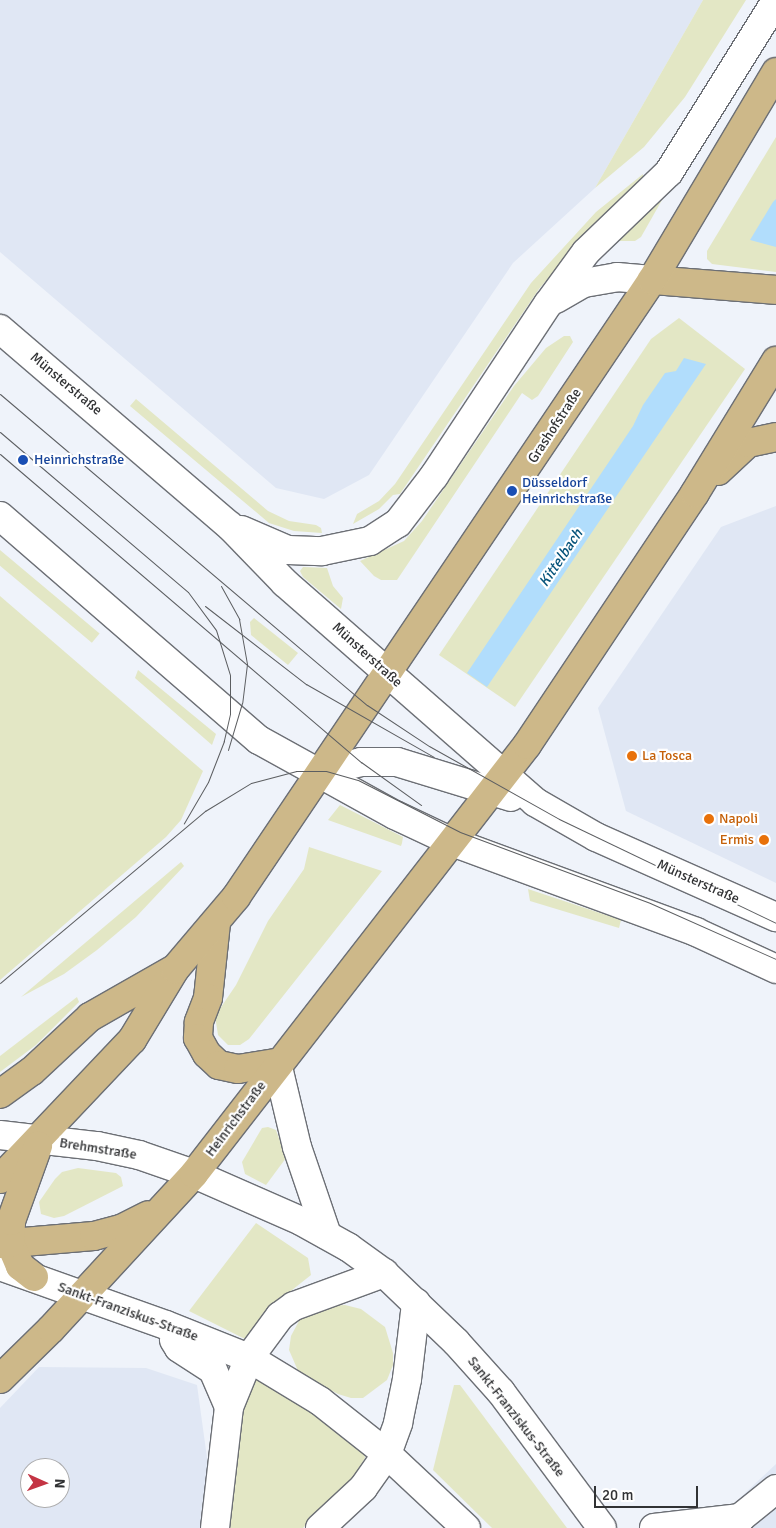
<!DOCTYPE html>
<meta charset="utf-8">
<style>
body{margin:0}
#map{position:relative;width:776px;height:1528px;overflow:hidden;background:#eff3fa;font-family:Signika,sans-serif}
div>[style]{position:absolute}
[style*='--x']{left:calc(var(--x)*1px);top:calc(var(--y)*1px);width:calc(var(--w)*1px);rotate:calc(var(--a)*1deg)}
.built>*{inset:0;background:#e0e7f4}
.green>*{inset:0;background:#e3e7c5;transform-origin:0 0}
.water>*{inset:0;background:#b1ddfc}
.roads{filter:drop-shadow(1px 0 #6c6f75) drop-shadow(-1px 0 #6c6f75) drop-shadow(0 1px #6c6f75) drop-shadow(0 -1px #6c6f75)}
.street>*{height:28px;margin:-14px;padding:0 14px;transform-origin:14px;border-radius:14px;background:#fff}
.secondary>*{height:28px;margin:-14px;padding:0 14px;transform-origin:14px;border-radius:14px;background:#fff}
.primary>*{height:28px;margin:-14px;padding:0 14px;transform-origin:14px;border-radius:14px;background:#cdb889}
.tram>*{height:1px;margin:-0.5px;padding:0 0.5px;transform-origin:0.5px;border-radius:0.5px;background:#5c5e61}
.dots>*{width:14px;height:14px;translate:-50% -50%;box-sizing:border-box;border:2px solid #fff;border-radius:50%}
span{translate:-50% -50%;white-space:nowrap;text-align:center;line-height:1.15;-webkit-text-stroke:4.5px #fff;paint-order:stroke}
.street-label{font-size:14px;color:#313234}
.transit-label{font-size:14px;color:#164399}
.left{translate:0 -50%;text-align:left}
.food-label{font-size:14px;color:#c56008}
.right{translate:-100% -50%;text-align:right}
.water-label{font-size:15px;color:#06547b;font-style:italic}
.north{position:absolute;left:20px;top:1458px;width:50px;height:50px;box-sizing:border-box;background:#fff;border:1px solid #adadae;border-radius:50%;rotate:92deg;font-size:14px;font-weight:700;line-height:20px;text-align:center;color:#313234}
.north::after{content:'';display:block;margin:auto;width:18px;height:22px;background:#c43444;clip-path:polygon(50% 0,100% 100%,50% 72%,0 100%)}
.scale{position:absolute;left:594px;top:1486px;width:104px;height:22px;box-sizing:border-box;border:2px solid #313234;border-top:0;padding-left:6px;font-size:15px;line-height:18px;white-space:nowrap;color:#313234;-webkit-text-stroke:4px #fff;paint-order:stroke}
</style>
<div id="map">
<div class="built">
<div style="clip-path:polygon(0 0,703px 0,595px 188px,513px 263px,369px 475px,324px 499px,276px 488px,0 252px)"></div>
<div style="clip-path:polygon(776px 506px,776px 883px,626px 811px,598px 708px,721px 527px)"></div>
<div style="clip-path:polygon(evenodd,39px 1367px,146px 1368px,197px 1385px,208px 1465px,202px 1528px,0 1528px,0 1408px,39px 1367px,30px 1468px,60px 1468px,60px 1498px,30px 1498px,30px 1468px)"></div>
<div style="clip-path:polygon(776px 1464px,776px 1528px,708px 1528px)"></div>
</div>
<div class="green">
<div style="clip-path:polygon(703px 0,746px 0,685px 97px,644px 147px,595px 188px)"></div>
<div style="clip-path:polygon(776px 137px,776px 272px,712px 264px,707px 259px,707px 251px)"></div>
<div style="clip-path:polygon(643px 174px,643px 181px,587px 232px,539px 289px,400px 494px,393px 495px,379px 509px,353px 524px,357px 514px,379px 501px,395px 484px,531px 283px,596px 212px)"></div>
<div style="clip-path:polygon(666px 193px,641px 237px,635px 241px,616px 241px)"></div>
<div style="clip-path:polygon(679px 318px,745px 369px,515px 707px,439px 655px,651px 339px)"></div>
<div style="clip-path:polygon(564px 336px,570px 336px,573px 342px,538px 396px,532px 400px,522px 393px,397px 580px,381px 580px,374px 576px,360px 561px,404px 541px,422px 521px,514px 386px,546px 348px)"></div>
<div style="clip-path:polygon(136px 399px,268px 511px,289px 521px,316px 525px,321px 528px,322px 533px,294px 531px,269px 523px,130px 406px)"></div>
<div style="left:0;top:550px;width:130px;height:12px;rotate:40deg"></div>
<div style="clip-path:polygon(303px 567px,327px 568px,333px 586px,343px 598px,341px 609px,303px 577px,300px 571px)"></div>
<div style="clip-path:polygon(0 596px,203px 771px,181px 820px,166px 837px,0 980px)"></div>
<div style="clip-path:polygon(254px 618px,298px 653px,288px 665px,251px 635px,250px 622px)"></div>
<div style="clip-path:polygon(138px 670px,216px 734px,212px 745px,135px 678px)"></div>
<div style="clip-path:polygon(340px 805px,403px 837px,402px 843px,401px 846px,328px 820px)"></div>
<div style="clip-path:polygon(309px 847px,382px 871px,249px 1039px,240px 1045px,228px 1045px,218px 1035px,215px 1016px,236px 985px,268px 921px,304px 869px)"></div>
<div style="clip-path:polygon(181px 862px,184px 866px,136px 917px,97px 950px,64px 974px,21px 997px)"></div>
<div style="clip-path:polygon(528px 889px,621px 920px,619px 928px,530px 901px)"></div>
<div style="clip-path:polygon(77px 997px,79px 1002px,36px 1045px,0 1072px,0 1056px)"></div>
<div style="clip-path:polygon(268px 1127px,276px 1130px,286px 1158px,266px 1185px,245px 1174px,242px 1162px,262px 1128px)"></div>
<div style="clip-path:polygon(78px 1168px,116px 1173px,121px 1177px,123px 1186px,64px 1216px,54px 1218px,41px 1214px,39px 1202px,55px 1179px,62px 1172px)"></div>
<div style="clip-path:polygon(256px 1223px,308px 1258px,311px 1275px,263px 1313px,247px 1340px,189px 1311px)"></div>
<div style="clip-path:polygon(345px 1305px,361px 1309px,385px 1327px,393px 1353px,393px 1365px,387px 1380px,363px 1398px,351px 1398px,338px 1394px,299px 1373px,289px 1350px,291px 1336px,300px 1319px,327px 1306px)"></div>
<div style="clip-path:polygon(251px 1373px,363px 1442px,365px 1458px,348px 1485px,303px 1528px,225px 1528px,244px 1378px)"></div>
<div style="clip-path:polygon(454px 1385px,460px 1385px,567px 1528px,492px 1528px,433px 1470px)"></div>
</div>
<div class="water">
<div style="clip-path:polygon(776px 199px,776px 247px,750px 240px,773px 202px)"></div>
<div style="clip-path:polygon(684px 358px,706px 364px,487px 687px,467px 673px,633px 426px,643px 405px,665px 373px,676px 371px)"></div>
</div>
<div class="roads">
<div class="street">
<div style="--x:654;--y:1528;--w:87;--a:-6.6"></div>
<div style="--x:735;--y:1528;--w:11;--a:-63"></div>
<div style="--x:740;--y:1518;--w:46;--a:-38.9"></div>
</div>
<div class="secondary">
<div style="--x:556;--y:299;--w:32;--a:-30"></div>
<div style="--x:584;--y:283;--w:34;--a:-10"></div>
<div style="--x:617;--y:277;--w:35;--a:5"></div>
<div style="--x:0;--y:329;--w:303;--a:40.6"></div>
<div style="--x:230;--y:526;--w:79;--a:46"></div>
<div style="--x:285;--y:583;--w:332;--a:41.2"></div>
<div style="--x:535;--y:802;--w:70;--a:29.8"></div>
<div style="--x:596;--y:837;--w:197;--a:24"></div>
<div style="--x:0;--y:516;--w:342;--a:40.9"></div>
<div style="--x:259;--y:740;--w:155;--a:28.9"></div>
<div style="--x:395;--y:815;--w:63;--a:25.3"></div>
<div style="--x:452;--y:842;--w:260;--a:20.2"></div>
<div style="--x:696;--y:932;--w:88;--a:24.8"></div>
<div style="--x:241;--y:530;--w:51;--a:23.1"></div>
<div style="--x:288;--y:550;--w:34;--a:2"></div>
<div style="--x:322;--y:551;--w:49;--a:-11.8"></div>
<div style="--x:370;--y:541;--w:33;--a:-33"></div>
<div style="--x:398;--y:523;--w:59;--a:-52.5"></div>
<div style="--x:434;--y:476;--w:206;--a:-56.5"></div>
<div style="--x:548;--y:304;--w:64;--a:-53.8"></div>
<div style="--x:586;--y:252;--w:115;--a:-43.9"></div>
<div style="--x:669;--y:172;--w:202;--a:-58"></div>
<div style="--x:320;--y:772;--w:42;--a:-13.7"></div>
<div style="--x:361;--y:762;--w:36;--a:0"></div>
<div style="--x:397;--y:762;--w:119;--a:17.1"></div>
<div style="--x:277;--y:1063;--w:86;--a:76.6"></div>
<div style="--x:297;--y:1147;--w:93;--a:71.2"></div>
<div style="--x:0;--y:1135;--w:98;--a:6.5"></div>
<div style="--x:97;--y:1146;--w:43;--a:12.1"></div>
<div style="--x:139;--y:1155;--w:58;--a:19.1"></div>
<div style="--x:194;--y:1174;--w:117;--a:23.7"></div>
<div style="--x:301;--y:1221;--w:54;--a:29"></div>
<div style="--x:348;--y:1247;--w:44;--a:35.8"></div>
<div style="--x:384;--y:1273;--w:100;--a:43.8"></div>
<div style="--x:456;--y:1342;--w:67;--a:48"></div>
<div style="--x:501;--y:1392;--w:169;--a:53.4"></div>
<div style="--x:0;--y:1266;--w:176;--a:19.6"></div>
<div style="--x:166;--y:1325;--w:89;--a:21.7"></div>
<div style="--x:249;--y:1358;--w:83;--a:31.2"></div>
<div style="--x:320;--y:1401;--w:85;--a:38.3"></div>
<div style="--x:387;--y:1454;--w:108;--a:43.1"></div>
<div style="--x:174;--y:1340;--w:9;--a:58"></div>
<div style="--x:179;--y:1348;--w:40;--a:32.9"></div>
<div style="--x:213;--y:1370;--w:40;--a:66.6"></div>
<div style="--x:215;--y:1528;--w:122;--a:-83.4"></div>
<div style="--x:229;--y:1407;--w:53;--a:-67.8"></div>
<div style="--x:249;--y:1358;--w:52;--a:-53.6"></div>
<div style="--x:280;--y:1316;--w:17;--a:-36"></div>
<div style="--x:294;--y:1306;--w:96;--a:-20.1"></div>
<div style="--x:320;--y:1528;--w:59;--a:-42.9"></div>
<div style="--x:363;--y:1488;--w:42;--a:-54.8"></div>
<div style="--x:387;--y:1454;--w:33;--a:-70"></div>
<div style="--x:398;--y:1423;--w:45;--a:-78.4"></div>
<div style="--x:407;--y:1379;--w:77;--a:-83.2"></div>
</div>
<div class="primary">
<div style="--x:652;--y:280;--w:124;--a:4.6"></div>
<div style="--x:718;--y:471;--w:41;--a:-43"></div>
<div style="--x:748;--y:443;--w:29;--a:-12"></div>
<div style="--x:216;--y:923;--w:75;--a:96.1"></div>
<div style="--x:208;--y:998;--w:26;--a:111"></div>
<div style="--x:199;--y:1022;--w:16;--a:94"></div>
<div style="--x:198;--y:1038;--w:18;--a:61"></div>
<div style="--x:207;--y:1054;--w:16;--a:43"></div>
<div style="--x:219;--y:1065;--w:19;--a:12"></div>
<div style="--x:238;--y:1069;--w:39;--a:-9"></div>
<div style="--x:0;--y:1094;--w:39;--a:-36"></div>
<div style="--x:32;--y:1071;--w:79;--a:-43"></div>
<div style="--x:90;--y:1017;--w:97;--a:-29.7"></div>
<div style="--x:0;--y:1179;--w:192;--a:-46.5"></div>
<div style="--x:132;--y:1040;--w:83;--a:-58.8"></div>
<div style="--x:175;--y:969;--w:94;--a:-49.7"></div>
<div style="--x:236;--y:897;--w:744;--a:-56.01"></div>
<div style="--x:652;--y:280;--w:242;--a:-59.2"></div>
<div style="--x:0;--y:1244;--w:94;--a:-4.9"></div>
<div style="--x:94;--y:1236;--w:28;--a:-15"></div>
<div style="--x:121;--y:1229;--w:30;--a:-27"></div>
<div style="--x:34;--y:1277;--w:18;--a:-142"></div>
<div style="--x:20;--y:1266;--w:25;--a:-113"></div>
<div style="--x:10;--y:1243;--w:22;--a:-87"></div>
<div style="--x:11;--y:1221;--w:80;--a:-70.2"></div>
<div style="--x:0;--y:1379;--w:71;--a:-44.4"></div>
<div style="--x:51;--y:1329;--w:211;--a:-47.3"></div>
<div style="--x:194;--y:1174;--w:543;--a:-52.18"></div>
<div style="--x:527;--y:745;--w:303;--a:-56.3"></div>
<div style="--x:695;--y:493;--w:155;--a:-58.5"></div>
</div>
</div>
<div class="tram">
<div style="--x:0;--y:394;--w:481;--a:40.3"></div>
<div style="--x:367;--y:705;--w:74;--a:33.5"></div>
<div style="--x:429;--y:746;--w:149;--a:29.3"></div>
<div style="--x:559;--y:819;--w:241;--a:25.6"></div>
<div style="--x:0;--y:432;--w:247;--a:40.4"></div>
<div style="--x:188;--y:592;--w:47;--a:53.6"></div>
<div style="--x:216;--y:630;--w:47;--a:72.7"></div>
<div style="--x:230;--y:675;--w:39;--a:90"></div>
<div style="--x:230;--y:714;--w:28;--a:103"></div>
<div style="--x:224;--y:741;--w:44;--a:111.3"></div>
<div style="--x:208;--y:782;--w:48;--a:120.3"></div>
<div style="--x:0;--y:454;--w:475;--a:40.5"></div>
<div style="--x:361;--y:762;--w:74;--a:35.6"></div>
<div style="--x:221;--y:586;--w:38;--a:61"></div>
<div style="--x:239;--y:619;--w:46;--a:79.9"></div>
<div style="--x:247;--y:664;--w:39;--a:97"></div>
<div style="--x:242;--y:703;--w:49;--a:106.6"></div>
<div style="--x:205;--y:606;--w:128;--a:37.7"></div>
<div style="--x:306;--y:684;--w:147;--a:29.7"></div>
<div style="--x:0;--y:983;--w:268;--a:-40"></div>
<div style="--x:205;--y:811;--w:54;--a:-31.3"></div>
<div style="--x:251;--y:783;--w:47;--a:-14.9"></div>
<div style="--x:296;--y:771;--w:30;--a:0"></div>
<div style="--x:326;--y:771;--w:33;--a:16"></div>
<div style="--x:358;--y:780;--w:114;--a:27"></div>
<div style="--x:460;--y:832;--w:203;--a:20.5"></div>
<div style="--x:650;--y:903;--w:138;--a:24"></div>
</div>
<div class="dots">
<div style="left:23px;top:460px;background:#1a4fb4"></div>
<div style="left:512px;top:491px;background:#1a4fb4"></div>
<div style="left:632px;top:756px;background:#e8710a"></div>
<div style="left:709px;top:819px;background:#e8710a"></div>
<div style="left:764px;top:840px;background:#e8710a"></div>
</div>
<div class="street-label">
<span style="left:66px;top:384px;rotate:40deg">Münsterstraße</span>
<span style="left:555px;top:426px;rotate:-57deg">Grashofstraße</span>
<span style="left:367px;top:655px;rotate:42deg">Münsterstraße</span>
<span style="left:698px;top:882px;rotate:24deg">Münsterstraße</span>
<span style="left:236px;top:1119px;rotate:-53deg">Heinrichstraße</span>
<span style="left:98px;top:1149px;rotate:9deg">Brehmstraße</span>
<span style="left:128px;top:1312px;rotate:20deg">Sankt-Franziskus-Straße</span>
<span style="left:516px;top:1417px;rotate:52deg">Sankt-Franziskus-Straße</span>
</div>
<div class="transit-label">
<span class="left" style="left:34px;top:460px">Heinrichstraße</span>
<span class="left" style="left:522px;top:491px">Düsseldorf<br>Heinrichstraße</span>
</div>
<div class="food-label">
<span class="left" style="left:642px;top:756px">La Tosca</span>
<span class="left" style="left:719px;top:819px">Napoli</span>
<span class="right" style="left:754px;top:840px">Ermis</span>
</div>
<div class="water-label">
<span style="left:561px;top:558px;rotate:-56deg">Kittelbach</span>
</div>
<div class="north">N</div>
<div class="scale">20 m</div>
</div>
